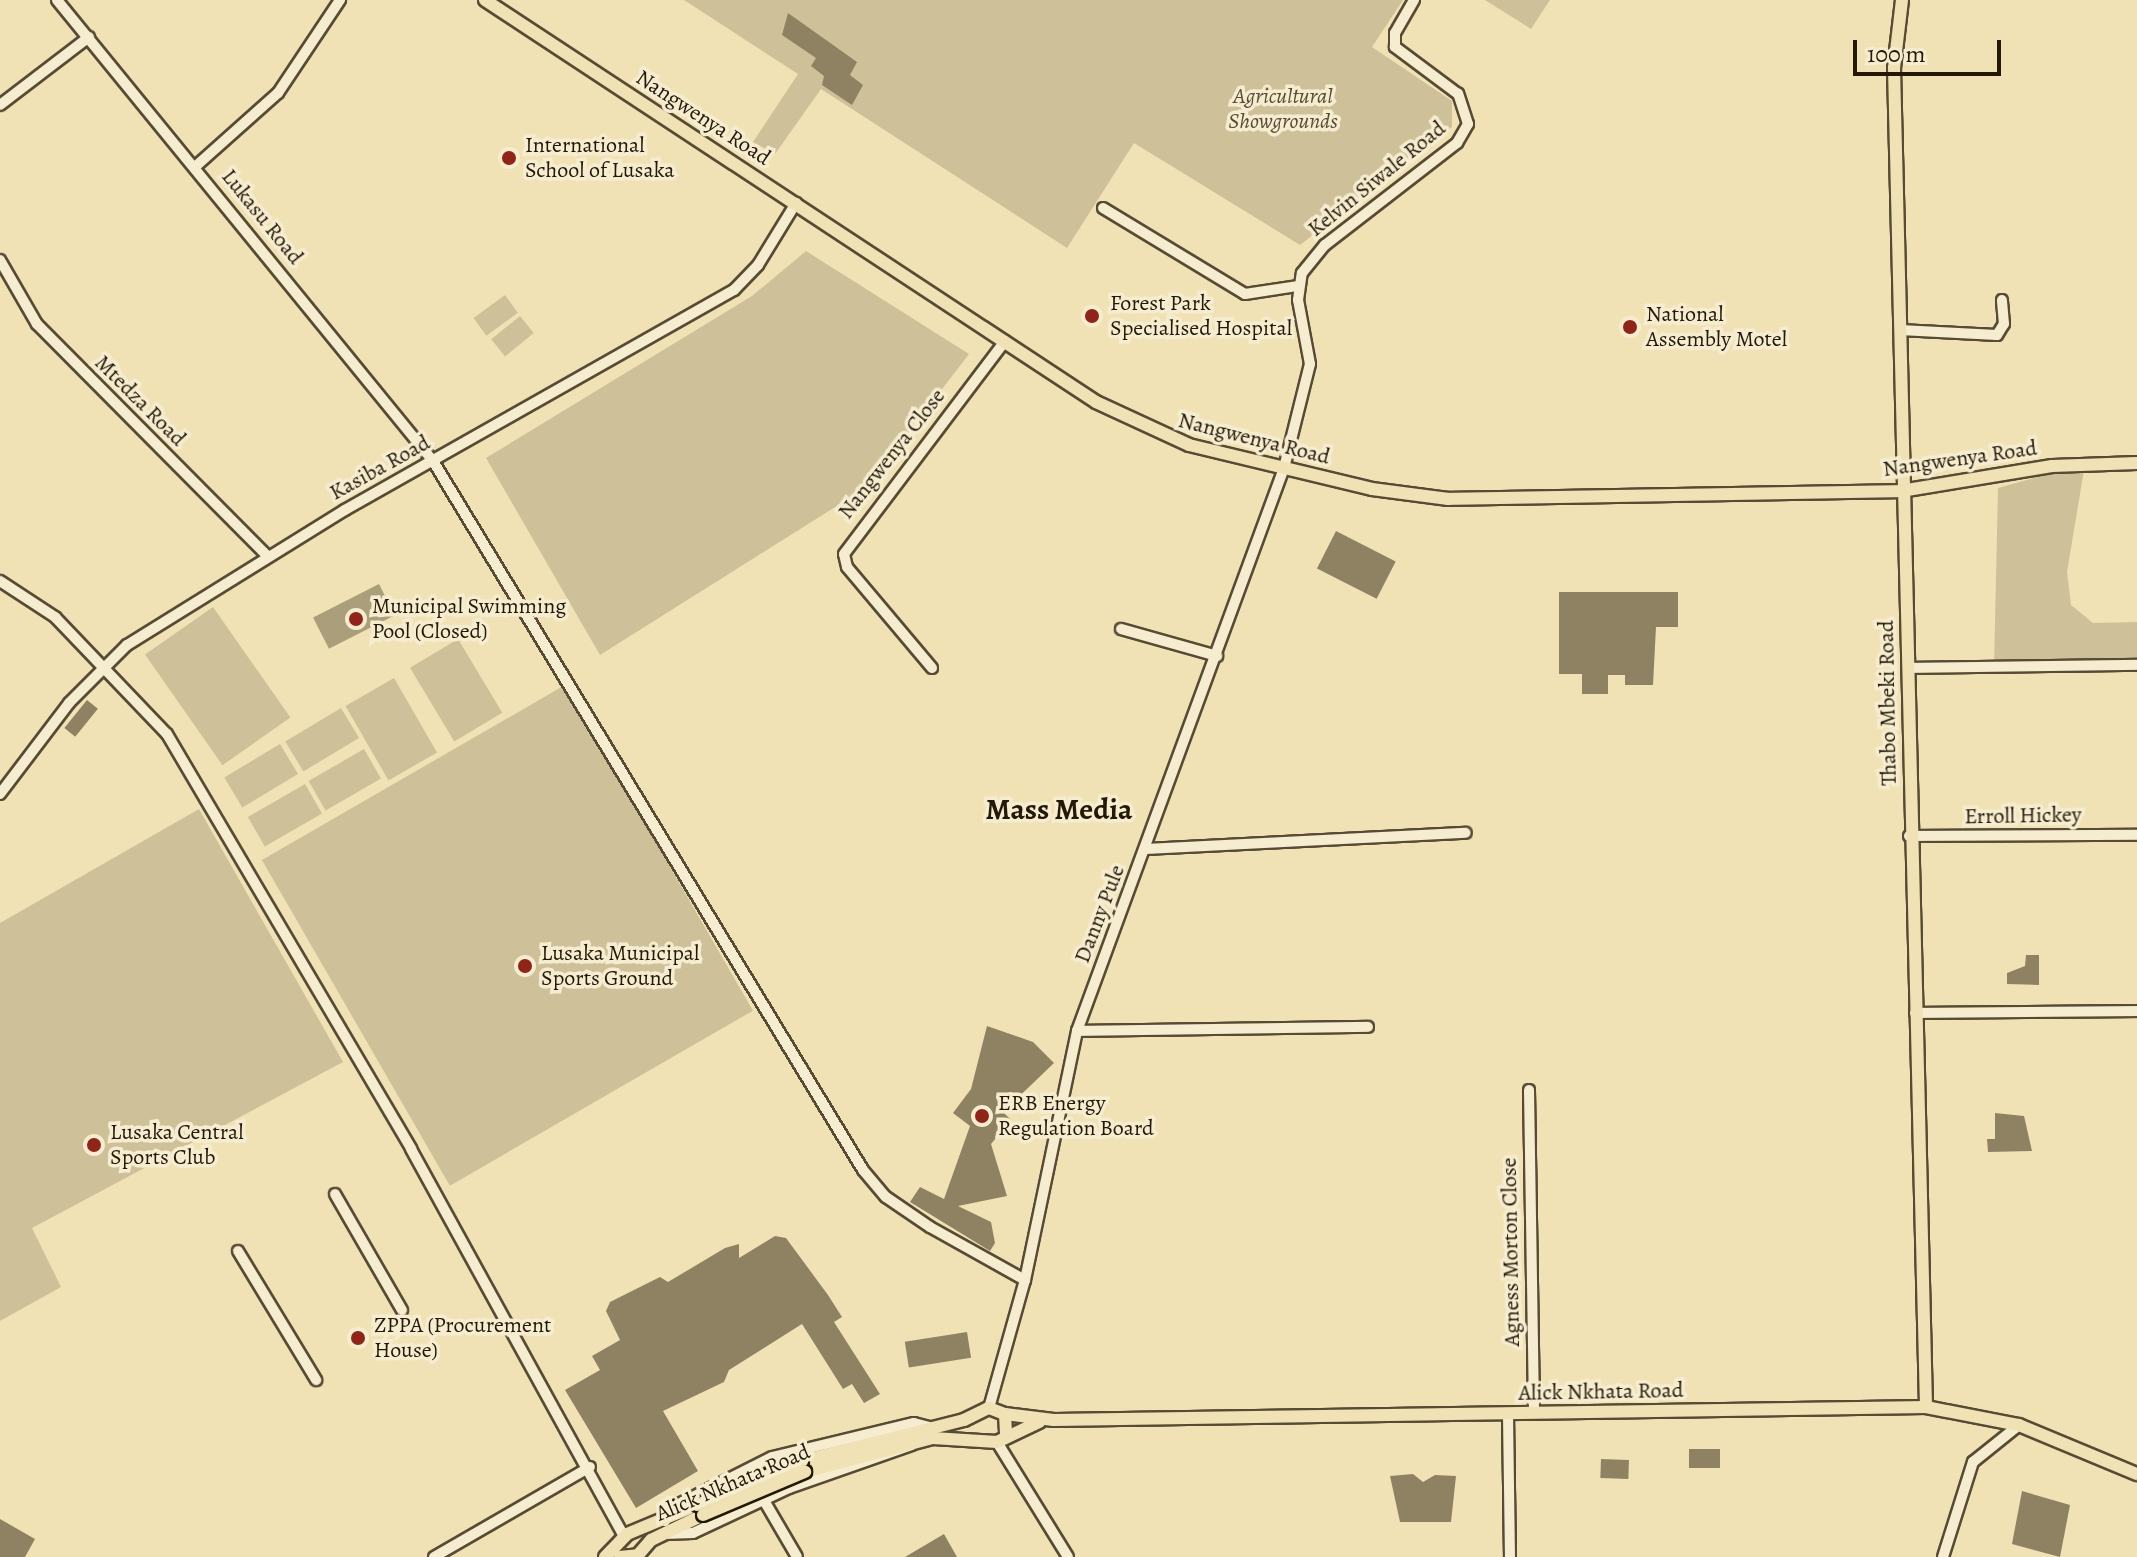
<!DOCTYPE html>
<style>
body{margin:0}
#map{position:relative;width:2137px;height:1557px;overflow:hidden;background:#f1e2b6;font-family:Alegreya,serif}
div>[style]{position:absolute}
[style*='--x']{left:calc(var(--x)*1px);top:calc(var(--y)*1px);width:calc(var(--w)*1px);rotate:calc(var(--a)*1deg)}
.green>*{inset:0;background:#cec099;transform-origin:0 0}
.water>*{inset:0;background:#ab9e7b;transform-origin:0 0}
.building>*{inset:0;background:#8f8263;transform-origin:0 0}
.roads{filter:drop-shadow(2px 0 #574b34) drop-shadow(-2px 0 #574b34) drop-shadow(0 2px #574b34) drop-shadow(0 -2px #574b34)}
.minor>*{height:10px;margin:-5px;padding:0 5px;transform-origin:5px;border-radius:5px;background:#f6ecd0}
.major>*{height:12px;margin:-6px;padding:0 6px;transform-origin:6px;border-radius:6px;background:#f1e2b6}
.bridges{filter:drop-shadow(2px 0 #241909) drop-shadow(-2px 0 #241909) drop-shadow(0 2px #241909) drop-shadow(0 -2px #241909)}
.major-bridge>*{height:12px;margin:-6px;padding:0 6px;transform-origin:6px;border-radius:6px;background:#f1e2b6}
.dots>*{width:22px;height:22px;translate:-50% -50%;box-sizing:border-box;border:4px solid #f6ecd0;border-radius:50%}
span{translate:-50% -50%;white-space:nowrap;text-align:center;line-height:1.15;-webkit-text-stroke:7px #f6ecd0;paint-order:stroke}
.park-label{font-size:22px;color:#574b34;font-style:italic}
.street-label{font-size:22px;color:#241909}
.poi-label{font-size:22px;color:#241909}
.left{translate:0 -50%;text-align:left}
.district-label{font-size:30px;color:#241909;font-weight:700}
.scale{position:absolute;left:1853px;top:40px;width:148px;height:36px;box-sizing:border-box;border:4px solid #241909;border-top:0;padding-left:10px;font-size:24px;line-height:28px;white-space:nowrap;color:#241909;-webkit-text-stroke:6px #f6ecd0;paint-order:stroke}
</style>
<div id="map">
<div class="green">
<div style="clip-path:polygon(684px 0,1403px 0,1372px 47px,1452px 101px,1452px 127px,1300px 245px,1134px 143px,1067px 248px,821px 89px,775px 154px,753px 142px,798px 74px)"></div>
<div style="clip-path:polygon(1485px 0,1550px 0,1531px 29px)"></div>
<div style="clip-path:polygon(806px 251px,969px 354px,867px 487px,600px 655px,486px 458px,752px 296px)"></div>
<div style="left:505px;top:295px;width:22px;height:39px;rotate:54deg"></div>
<div style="left:520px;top:316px;width:22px;height:37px;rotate:51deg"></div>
<div style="clip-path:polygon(2085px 464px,2067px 572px,2071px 605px,2093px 623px,2137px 622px,2137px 664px,1994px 667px,1998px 488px)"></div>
<div style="left:213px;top:607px;width:135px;height:83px;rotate:55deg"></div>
<div style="left:458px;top:639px;width:86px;height:56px;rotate:59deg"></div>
<div style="left:394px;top:678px;width:86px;height:56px;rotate:60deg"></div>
<div style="left:565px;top:685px;width:376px;height:350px;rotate:60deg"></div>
<div style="left:341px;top:708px;width:35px;height:65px;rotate:59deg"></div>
<div style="left:280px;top:744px;width:35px;height:65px;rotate:59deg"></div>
<div style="left:364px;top:749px;width:34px;height:64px;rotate:60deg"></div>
<div style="left:305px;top:784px;width:34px;height:66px;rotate:60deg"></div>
<div style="clip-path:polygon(199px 809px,343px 1062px,32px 1228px,61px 1287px,0 1321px,0 923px)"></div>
</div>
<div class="water">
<div style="left:379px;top:584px;width:35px;height:74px;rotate:63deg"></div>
</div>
<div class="building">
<div style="clip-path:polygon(788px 13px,857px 62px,850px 75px,863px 85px,852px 105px,822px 85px,824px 76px,811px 66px,816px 58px,782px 35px)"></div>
<div style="left:1336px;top:531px;width:67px;height:42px;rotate:27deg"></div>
<div style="clip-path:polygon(1559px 592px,1678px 592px,1678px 627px,1656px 627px,1653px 685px,1625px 685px,1625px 675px,1608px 675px,1608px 694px,1582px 694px,1582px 674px,1559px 674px)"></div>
<div style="left:87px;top:700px;width:14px;height:36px;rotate:39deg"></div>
<div style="clip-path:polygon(2026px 955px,2039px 955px,2039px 985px,2007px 984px,2007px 973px,2025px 966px)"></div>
<div style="clip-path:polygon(987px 1026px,1033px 1042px,1054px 1063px,1003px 1112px,1011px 1120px,991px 1144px,1007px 1196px,958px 1206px,991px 1222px,995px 1243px,990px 1251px,910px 1202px,920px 1187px,944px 1199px,970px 1126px,953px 1113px,971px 1089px)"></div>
<div style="clip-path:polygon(1995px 1113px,2024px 1116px,2032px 1151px,1988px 1152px,1987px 1139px,1995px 1139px)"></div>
<div style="clip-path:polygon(775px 1236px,786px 1238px,828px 1295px,842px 1317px,834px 1322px,880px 1394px,864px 1403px,852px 1384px,843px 1389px,802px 1324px,729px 1370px,724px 1382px,663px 1411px,698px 1471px,636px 1508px,565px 1390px,600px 1370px,592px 1356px,620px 1340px,606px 1311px,610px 1302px,660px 1277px,668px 1282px,725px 1248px,739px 1244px,739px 1258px)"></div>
<div style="left:967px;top:1332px;width:26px;height:63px;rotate:81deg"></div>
<div style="left:1689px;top:1449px;width:31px;height:19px"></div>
<div style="left:1601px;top:1459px;width:28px;height:19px;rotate:2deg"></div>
<div style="clip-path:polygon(1413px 1474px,1423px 1482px,1435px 1475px,1456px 1476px,1451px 1522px,1400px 1522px,1390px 1476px)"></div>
<div style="clip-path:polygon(2022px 1491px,2070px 1505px,2060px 1557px,2012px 1544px)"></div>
<div style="clip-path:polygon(0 1519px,35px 1539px,25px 1557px,0 1557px)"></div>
<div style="clip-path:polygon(944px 1534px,957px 1557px,905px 1557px)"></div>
</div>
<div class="roads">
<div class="minor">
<div style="--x:57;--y:0;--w:595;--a:50.8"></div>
<div style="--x:433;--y:461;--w:829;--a:58.76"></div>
<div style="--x:863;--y:1170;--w:35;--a:50"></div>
<div style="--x:886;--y:1197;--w:53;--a:34.3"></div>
<div style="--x:930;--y:1227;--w:109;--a:29.2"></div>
<div style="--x:0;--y:105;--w:112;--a:-37.4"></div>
<div style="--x:196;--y:166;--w:110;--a:-41.7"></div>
<div style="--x:278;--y:93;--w:112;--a:-56.3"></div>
<div style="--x:1103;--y:208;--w:166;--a:31.2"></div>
<div style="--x:1245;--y:294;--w:54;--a:-8.6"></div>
<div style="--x:0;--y:260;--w:74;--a:60"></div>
<div style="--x:37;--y:324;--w:328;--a:45.2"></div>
<div style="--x:1900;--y:330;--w:97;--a:3"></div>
<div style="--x:1997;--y:335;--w:13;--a:-58"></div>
<div style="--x:2004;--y:324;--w:24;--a:-95"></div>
<div style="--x:0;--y:581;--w:66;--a:33.2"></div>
<div style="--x:55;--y:617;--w:162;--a:46.3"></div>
<div style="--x:167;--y:734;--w:481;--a:59.5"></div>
<div style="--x:411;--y:1149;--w:442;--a:61.2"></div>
<div style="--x:1121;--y:629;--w:100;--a:15.7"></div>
<div style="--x:932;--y:668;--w:132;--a:-130.1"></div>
<div style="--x:847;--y:567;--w:13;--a:-103"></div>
<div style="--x:844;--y:554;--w:267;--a:-52.9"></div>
<div style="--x:1909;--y:668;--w:228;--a:-0.8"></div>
<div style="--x:0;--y:794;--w:114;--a:-52.8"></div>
<div style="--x:69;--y:703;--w:82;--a:-45"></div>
<div style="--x:127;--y:645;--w:256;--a:-31.8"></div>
<div style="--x:345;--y:510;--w:447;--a:-29.5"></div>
<div style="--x:734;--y:290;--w:35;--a:-46"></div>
<div style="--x:758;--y:265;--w:73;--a:-58.5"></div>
<div style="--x:1909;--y:836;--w:228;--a:-0.3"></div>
<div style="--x:1146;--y:849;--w:320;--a:-2.9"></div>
<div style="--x:1915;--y:1013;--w:222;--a:-0.5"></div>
<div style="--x:1077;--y:1031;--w:291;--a:-0.8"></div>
<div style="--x:1529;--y:1090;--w:323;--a:89.1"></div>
<div style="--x:335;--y:1194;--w:134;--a:60"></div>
<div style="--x:238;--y:1251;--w:151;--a:58.8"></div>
<div style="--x:989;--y:1408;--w:133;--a:-74.3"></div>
<div style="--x:1025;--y:1280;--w:254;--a:-78.2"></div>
<div style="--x:1077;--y:1031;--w:600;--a:-69.81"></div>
<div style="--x:1284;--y:468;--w:107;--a:-76"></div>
<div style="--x:1310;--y:364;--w:65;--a:-100.6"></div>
<div style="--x:1298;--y:300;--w:27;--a:-82"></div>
<div style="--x:1302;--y:273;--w:36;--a:-51"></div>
<div style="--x:1325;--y:245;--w:167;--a:-37.7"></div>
<div style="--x:1457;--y:143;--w:22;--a:-60"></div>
<div style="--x:1468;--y:124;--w:32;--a:-108"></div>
<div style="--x:1458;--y:94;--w:79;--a:-143.3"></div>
<div style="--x:1395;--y:47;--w:14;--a:-90"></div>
<div style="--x:1395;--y:33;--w:38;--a:-60"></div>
<div style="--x:1508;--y:1415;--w:142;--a:89.2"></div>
<div style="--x:997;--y:1442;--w:135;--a:58.3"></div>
<div style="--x:762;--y:1497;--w:69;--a:59.7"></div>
<div style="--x:665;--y:1521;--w:13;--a:-72"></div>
<div style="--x:669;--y:1509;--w:115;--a:-26.8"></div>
<div style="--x:772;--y:1457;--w:146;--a:-13.5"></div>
<div style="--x:914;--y:1423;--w:20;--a:15"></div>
<div style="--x:663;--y:1534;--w:30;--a:-2"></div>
<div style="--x:693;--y:1533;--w:106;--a:-25.1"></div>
<div style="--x:789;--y:1488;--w:130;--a:-19.3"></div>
<div style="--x:434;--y:1557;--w:180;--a:-30"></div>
<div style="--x:1943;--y:1557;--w:100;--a:-72.5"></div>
<div style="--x:1973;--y:1462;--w:59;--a:-38.8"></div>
</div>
<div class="major">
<div style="--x:485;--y:0;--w:731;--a:33.34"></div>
<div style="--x:1096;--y:402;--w:102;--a:24.8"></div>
<div style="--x:1189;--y:445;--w:188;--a:13.5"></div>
<div style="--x:1372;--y:489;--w:77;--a:7.5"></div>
<div style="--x:1448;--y:499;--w:453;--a:-1"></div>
<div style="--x:1901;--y:491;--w:153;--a:-9.4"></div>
<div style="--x:2052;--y:466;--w:85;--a:-2"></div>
<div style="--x:1902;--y:0;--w:68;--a:96.7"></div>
<div style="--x:1894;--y:68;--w:1339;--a:88.63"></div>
<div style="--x:1005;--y:1414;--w:49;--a:7"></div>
<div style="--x:1054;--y:1420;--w:872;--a:-0.85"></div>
<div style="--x:1926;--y:1407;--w:95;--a:11"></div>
<div style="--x:2019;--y:1425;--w:128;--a:22.6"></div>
<div style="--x:802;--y:1461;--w:167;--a:-14.2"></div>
<div style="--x:964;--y:1420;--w:28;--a:-26"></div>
<div style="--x:989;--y:1408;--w:17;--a:21"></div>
<div style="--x:1005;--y:1414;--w:21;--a:87"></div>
<div style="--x:805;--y:1472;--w:132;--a:-14.9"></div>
<div style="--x:933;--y:1438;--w:64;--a:3.6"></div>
<div style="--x:997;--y:1442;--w:47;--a:-25.5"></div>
<div style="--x:605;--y:1557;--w:32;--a:-46"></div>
<div style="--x:627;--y:1534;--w:76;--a:-22.5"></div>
<div style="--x:620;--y:1557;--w:18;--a:-6"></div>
<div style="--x:638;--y:1555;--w:20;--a:-49"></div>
<div style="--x:651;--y:1540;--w:58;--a:-25.7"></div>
</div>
</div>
<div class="bridges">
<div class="major-bridge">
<div style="--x:697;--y:1505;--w:114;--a:-22.7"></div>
<div style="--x:703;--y:1515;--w:111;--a:-22.9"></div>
</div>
</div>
<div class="dots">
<div style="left:509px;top:158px;background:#8f2418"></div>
<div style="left:1092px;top:316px;background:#8f2418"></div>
<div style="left:1630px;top:327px;background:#8f2418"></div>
<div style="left:356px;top:619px;background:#8f2418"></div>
<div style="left:525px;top:966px;background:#8f2418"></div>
<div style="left:982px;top:1116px;background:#8f2418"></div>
<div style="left:94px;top:1145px;background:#8f2418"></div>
<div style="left:358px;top:1338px;background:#8f2418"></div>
</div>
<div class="park-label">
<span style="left:1283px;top:109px">Agricultural<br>Showgrounds</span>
</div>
<div class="street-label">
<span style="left:703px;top:118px;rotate:33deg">Nangwenya Road</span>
<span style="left:1377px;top:179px;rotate:-39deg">Kelvin Siwale Road</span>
<span style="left:262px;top:217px;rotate:51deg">Lukasu Road</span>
<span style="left:140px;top:401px;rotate:45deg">Mtedza Road</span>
<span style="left:1254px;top:439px;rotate:14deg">Nangwenya Road</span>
<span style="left:892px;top:454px;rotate:-52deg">Nangwenya Close</span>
<span style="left:1960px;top:459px;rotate:-8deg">Nangwenya Road</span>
<span style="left:380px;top:468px;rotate:-29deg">Kasiba Road</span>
<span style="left:1888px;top:703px;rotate:-91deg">Thabo Mbeki Road</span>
<span style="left:2023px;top:816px;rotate:-1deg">Erroll Hickey</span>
<span style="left:1100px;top:914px;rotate:-69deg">Danny Pule</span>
<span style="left:1511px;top:1252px;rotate:-91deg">Agness Morton Close</span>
<span style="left:1601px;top:1392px;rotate:-1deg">Alick Nkhata Road</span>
<span style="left:733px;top:1483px;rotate:-23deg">Alick Nkhata Road</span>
</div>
<div class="poi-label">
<span class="left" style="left:525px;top:158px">International<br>School of Lusaka</span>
<span class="left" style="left:1110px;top:316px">Forest Park<br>Specialised Hospital</span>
<span class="left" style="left:1646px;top:327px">National<br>Assembly Motel</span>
<span class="left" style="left:372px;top:619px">Municipal Swimming<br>Pool (Closed)</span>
<span class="left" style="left:541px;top:966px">Lusaka Municipal<br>Sports Ground</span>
<span class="left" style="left:998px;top:1116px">ERB Energy<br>Regulation Board</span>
<span class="left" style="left:110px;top:1145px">Lusaka Central<br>Sports Club</span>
<span class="left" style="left:374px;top:1338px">ZPPA (Procurement<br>House)</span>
</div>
<div class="district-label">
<span style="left:1059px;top:809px">Mass Media</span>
</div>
<div class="scale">100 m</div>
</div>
